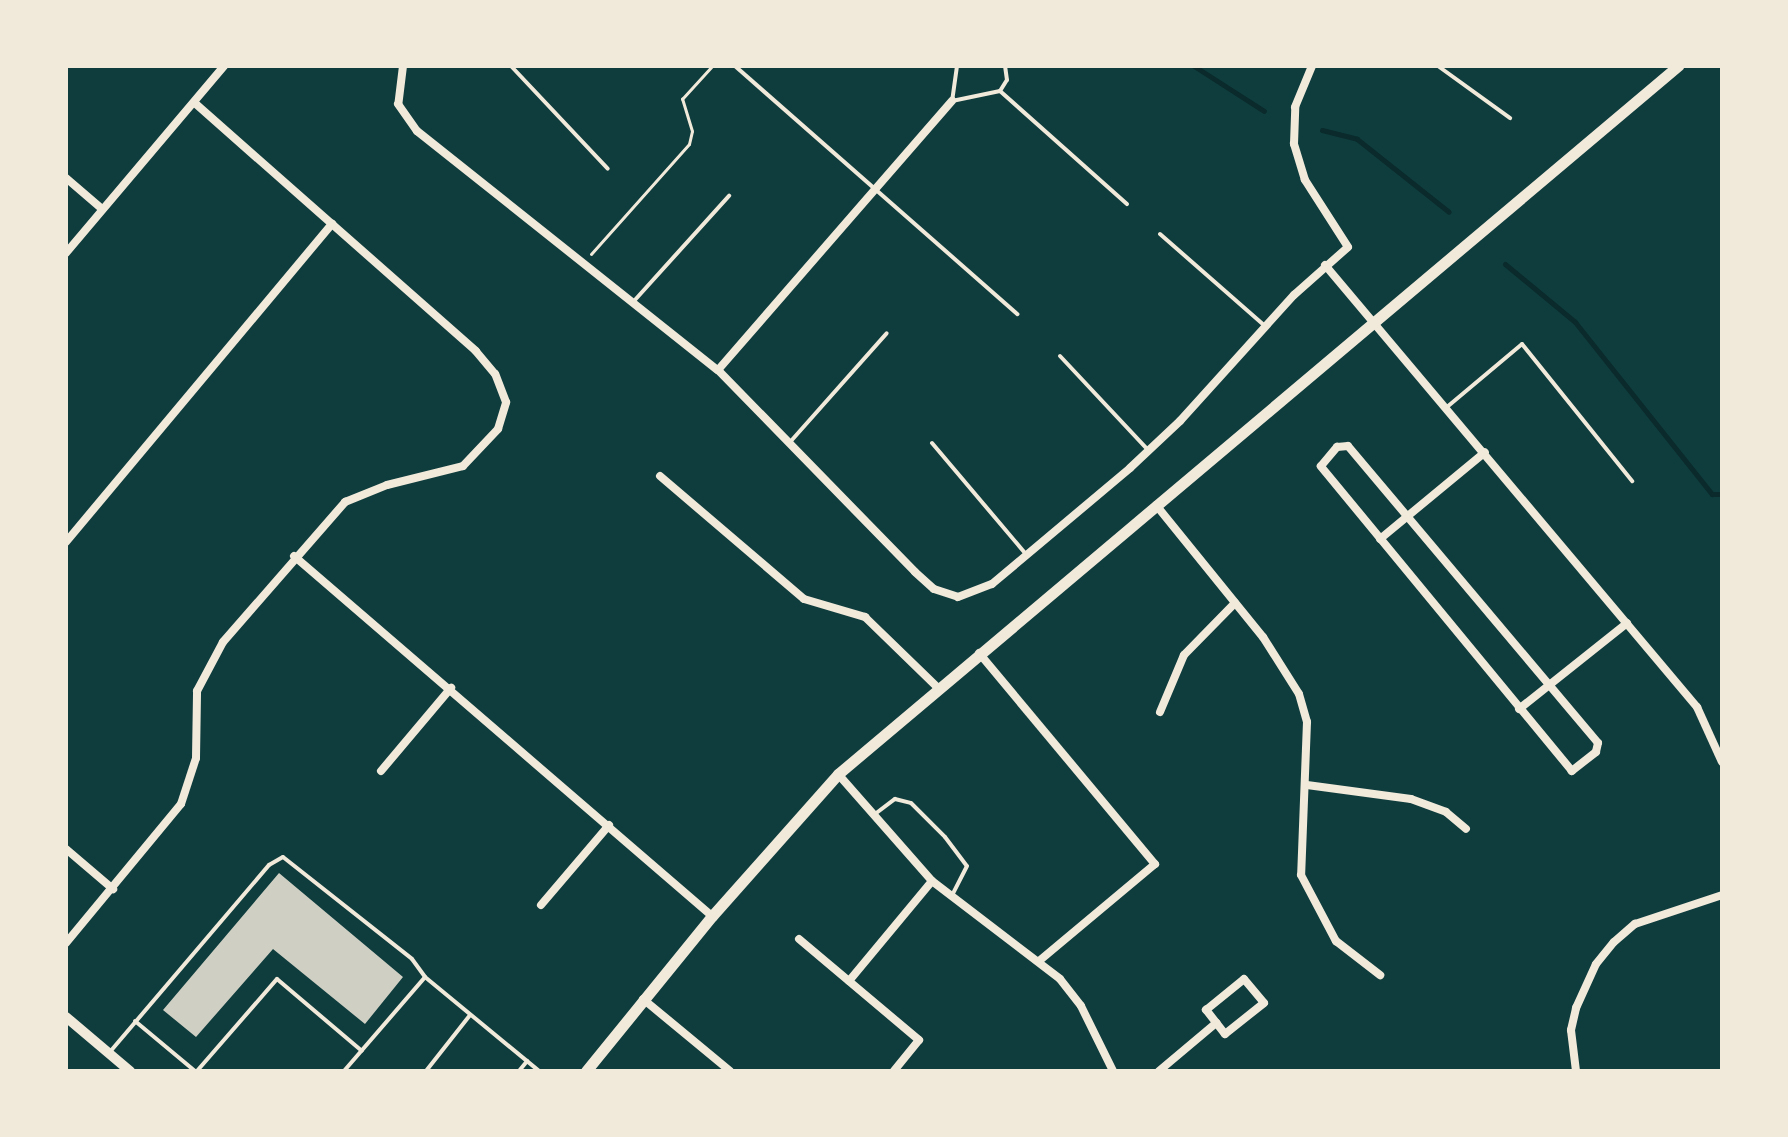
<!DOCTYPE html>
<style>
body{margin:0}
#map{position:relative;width:1788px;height:1137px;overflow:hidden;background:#0f3d3e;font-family:"DejaVu Sans",sans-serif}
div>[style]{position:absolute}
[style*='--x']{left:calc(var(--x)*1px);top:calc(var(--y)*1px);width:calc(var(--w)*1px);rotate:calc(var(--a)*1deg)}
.stream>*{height:5px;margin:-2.5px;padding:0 2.5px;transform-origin:2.5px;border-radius:2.5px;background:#0a2a2b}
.building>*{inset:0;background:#cfcfc3}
.path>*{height:3px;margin:-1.5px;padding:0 1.5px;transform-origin:1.5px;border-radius:1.5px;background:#f1e9da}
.service>*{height:4px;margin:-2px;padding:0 2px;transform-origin:2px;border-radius:2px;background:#f1e9da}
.minor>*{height:8px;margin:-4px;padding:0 4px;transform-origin:4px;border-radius:4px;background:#f1e9da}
.tertiary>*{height:10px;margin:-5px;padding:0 5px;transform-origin:5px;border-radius:5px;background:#f1e9da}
.secondary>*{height:11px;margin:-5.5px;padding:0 5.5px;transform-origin:5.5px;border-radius:5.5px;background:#f1e9da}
span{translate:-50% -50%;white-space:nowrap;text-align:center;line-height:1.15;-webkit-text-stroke:8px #f1e9da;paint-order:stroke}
.frame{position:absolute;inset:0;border:68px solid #f1e9da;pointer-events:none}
</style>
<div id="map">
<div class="stream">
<div style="--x:1194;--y:66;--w:83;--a:32.7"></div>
<div style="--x:1322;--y:130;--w:36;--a:14"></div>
<div style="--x:1357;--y:139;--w:117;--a:38.4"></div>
<div style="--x:1505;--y:264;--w:91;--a:39.6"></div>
<div style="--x:1575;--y:322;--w:220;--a:51.5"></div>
<div style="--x:1712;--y:494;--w:10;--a:0"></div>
</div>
<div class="building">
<div style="clip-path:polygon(279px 873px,403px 977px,365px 1024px,273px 949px,196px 1037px,163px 1010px)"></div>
</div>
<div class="path">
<div style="--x:1264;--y:66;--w:16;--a:0"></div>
<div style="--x:591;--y:254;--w:147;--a:-48.3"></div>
<div style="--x:689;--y:144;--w:13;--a:-77"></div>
<div style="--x:692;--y:131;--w:34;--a:-107"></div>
<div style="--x:682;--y:99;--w:45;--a:-47.7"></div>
</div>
<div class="service">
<div style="--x:511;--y:66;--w:141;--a:46.7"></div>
<div style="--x:735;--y:66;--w:376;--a:41.3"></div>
<div style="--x:957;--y:66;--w:35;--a:98"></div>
<div style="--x:952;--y:101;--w:49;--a:-11.8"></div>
<div style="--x:1000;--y:91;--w:170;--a:41.7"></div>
<div style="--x:1438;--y:66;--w:89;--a:35.8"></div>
<div style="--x:1000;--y:91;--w:13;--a:-58"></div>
<div style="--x:1007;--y:80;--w:14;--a:-98"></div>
<div style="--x:1160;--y:234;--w:138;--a:41.2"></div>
<div style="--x:634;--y:301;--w:142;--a:-47.9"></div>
<div style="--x:1060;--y:356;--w:127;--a:46.9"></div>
<div style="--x:1447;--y:407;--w:98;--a:-40"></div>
<div style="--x:1522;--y:344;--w:176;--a:51.2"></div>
<div style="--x:791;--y:441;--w:144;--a:-48.4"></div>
<div style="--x:932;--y:443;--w:144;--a:49.8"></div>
<div style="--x:875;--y:814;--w:25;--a:-37"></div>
<div style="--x:895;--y:799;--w:16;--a:14"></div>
<div style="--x:911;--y:803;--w:48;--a:45"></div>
<div style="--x:945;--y:837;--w:36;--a:53"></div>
<div style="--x:967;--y:866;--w:33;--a:117"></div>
<div style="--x:135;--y:1021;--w:78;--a:39.8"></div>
<div style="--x:109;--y:1053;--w:247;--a:-49.6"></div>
<div style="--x:269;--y:865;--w:16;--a:-30"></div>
<div style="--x:283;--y:857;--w:164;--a:38.3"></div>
<div style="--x:412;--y:959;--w:22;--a:54"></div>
<div style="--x:425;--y:977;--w:148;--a:39.5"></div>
<div style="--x:197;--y:1071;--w:122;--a:-49"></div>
<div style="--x:277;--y:979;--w:111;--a:40.3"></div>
<div style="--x:344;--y:1071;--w:124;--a:-49.2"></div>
<div style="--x:426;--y:1071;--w:71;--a:-51.8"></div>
<div style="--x:519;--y:1071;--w:13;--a:-51"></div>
</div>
<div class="minor">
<div style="--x:403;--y:66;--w:38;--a:97"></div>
<div style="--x:398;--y:104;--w:33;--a:55"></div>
<div style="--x:417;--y:131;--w:384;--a:38.5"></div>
<div style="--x:718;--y:370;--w:282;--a:45.7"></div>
<div style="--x:915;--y:572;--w:25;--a:42"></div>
<div style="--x:934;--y:589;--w:25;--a:18"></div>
<div style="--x:958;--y:597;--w:36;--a:-21"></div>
<div style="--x:992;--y:584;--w:180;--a:-40"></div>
<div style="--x:1130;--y:468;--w:69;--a:-43.2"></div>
<div style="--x:1180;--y:421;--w:170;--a:-47.9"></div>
<div style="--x:1294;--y:295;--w:72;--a:-41.6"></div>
<div style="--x:1348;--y:247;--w:80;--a:-122.7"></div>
<div style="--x:1305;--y:180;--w:38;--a:-107"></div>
<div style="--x:1294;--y:144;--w:37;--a:-88"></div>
<div style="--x:1295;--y:107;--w:44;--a:-67.5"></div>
<div style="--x:66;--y:178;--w:48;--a:40.7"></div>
<div style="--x:66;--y:253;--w:245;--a:-49.8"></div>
<div style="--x:1325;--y:265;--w:578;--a:49.92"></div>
<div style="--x:1697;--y:707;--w:60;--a:65.6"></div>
<div style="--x:718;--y:370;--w:357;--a:-49"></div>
<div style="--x:1348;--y:446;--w:388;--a:49.9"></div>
<div style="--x:1598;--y:743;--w:9;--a:103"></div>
<div style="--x:1596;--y:752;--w:31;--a:142"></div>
<div style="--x:1572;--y:771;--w:395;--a:-129.5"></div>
<div style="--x:1321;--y:466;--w:25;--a:-50"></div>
<div style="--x:1337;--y:447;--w:11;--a:-5"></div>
<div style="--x:660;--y:476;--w:189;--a:40.5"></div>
<div style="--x:804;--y:599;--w:64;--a:16.4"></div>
<div style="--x:865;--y:617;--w:100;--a:44.2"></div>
<div style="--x:1156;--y:505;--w:170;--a:51"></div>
<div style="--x:1263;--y:637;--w:67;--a:57.7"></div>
<div style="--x:1299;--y:694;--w:29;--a:74"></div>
<div style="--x:1307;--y:722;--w:153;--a:92.2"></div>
<div style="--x:1301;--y:875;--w:75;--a:62.1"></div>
<div style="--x:1336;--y:941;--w:56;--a:37.7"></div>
<div style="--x:1380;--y:539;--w:136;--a:-39.6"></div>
<div style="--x:66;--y:542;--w:415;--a:-50.1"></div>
<div style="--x:294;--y:556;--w:552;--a:40.74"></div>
<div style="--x:979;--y:653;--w:275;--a:50.2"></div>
<div style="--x:1155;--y:864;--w:150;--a:140.1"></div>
<div style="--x:1519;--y:709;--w:138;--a:-38.5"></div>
<div style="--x:1160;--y:712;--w:62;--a:-67.2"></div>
<div style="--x:1184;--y:655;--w:73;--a:-45.6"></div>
<div style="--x:381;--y:771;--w:109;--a:-49.9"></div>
<div style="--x:838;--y:774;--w:142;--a:48.7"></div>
<div style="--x:932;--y:881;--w:161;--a:37.4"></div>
<div style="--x:1060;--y:979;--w:34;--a:52"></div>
<div style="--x:1081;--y:1006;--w:72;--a:63.8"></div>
<div style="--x:1307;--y:785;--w:105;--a:7.7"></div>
<div style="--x:1411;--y:799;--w:37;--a:20"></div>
<div style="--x:1446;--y:812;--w:26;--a:40"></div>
<div style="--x:66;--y:849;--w:62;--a:40.4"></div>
<div style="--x:541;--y:905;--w:105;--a:-49.6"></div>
<div style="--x:799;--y:939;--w:157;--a:40.1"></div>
<div style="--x:919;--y:1040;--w:40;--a:129"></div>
<div style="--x:66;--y:943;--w:180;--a:-50.4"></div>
<div style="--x:181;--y:804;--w:48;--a:-71.9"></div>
<div style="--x:196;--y:758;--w:67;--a:-89.1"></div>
<div style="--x:197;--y:691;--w:55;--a:-62"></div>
<div style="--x:223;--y:642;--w:186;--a:-48.9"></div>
<div style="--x:345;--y:502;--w:45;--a:-22"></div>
<div style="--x:387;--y:485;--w:78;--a:-14"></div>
<div style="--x:463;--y:466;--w:51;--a:-46.6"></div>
<div style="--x:498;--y:429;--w:28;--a:-73"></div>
<div style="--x:506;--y:402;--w:30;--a:-111"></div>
<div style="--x:495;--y:374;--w:30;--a:-130"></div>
<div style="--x:476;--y:351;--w:376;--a:-138.6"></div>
<div style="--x:1244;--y:979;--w:31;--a:50"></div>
<div style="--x:1264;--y:1003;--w:50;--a:141.5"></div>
<div style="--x:1225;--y:1034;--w:31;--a:-128"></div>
<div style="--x:1206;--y:1010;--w:49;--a:-39.2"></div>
<div style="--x:849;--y:981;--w:130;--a:-50.3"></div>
<div style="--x:643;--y:999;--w:113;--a:39.6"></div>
<div style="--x:1159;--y:1071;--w:75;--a:-40.1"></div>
<div style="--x:1576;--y:1071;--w:41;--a:-97"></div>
<div style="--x:1571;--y:1030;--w:23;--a:-77"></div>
<div style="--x:1576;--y:1008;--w:48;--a:-65.6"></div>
<div style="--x:1596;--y:964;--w:28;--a:-51"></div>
<div style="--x:1614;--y:942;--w:28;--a:-41"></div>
<div style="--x:1635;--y:924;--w:92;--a:-18.4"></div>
</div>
<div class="tertiary">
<div style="--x:66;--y:1017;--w:84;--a:40.2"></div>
</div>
<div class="secondary">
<div style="--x:586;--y:1071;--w:200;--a:-50.9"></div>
<div style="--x:712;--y:916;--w:190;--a:-48.4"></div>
<div style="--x:838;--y:774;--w:1099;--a:-40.13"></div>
</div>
<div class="frame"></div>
</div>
